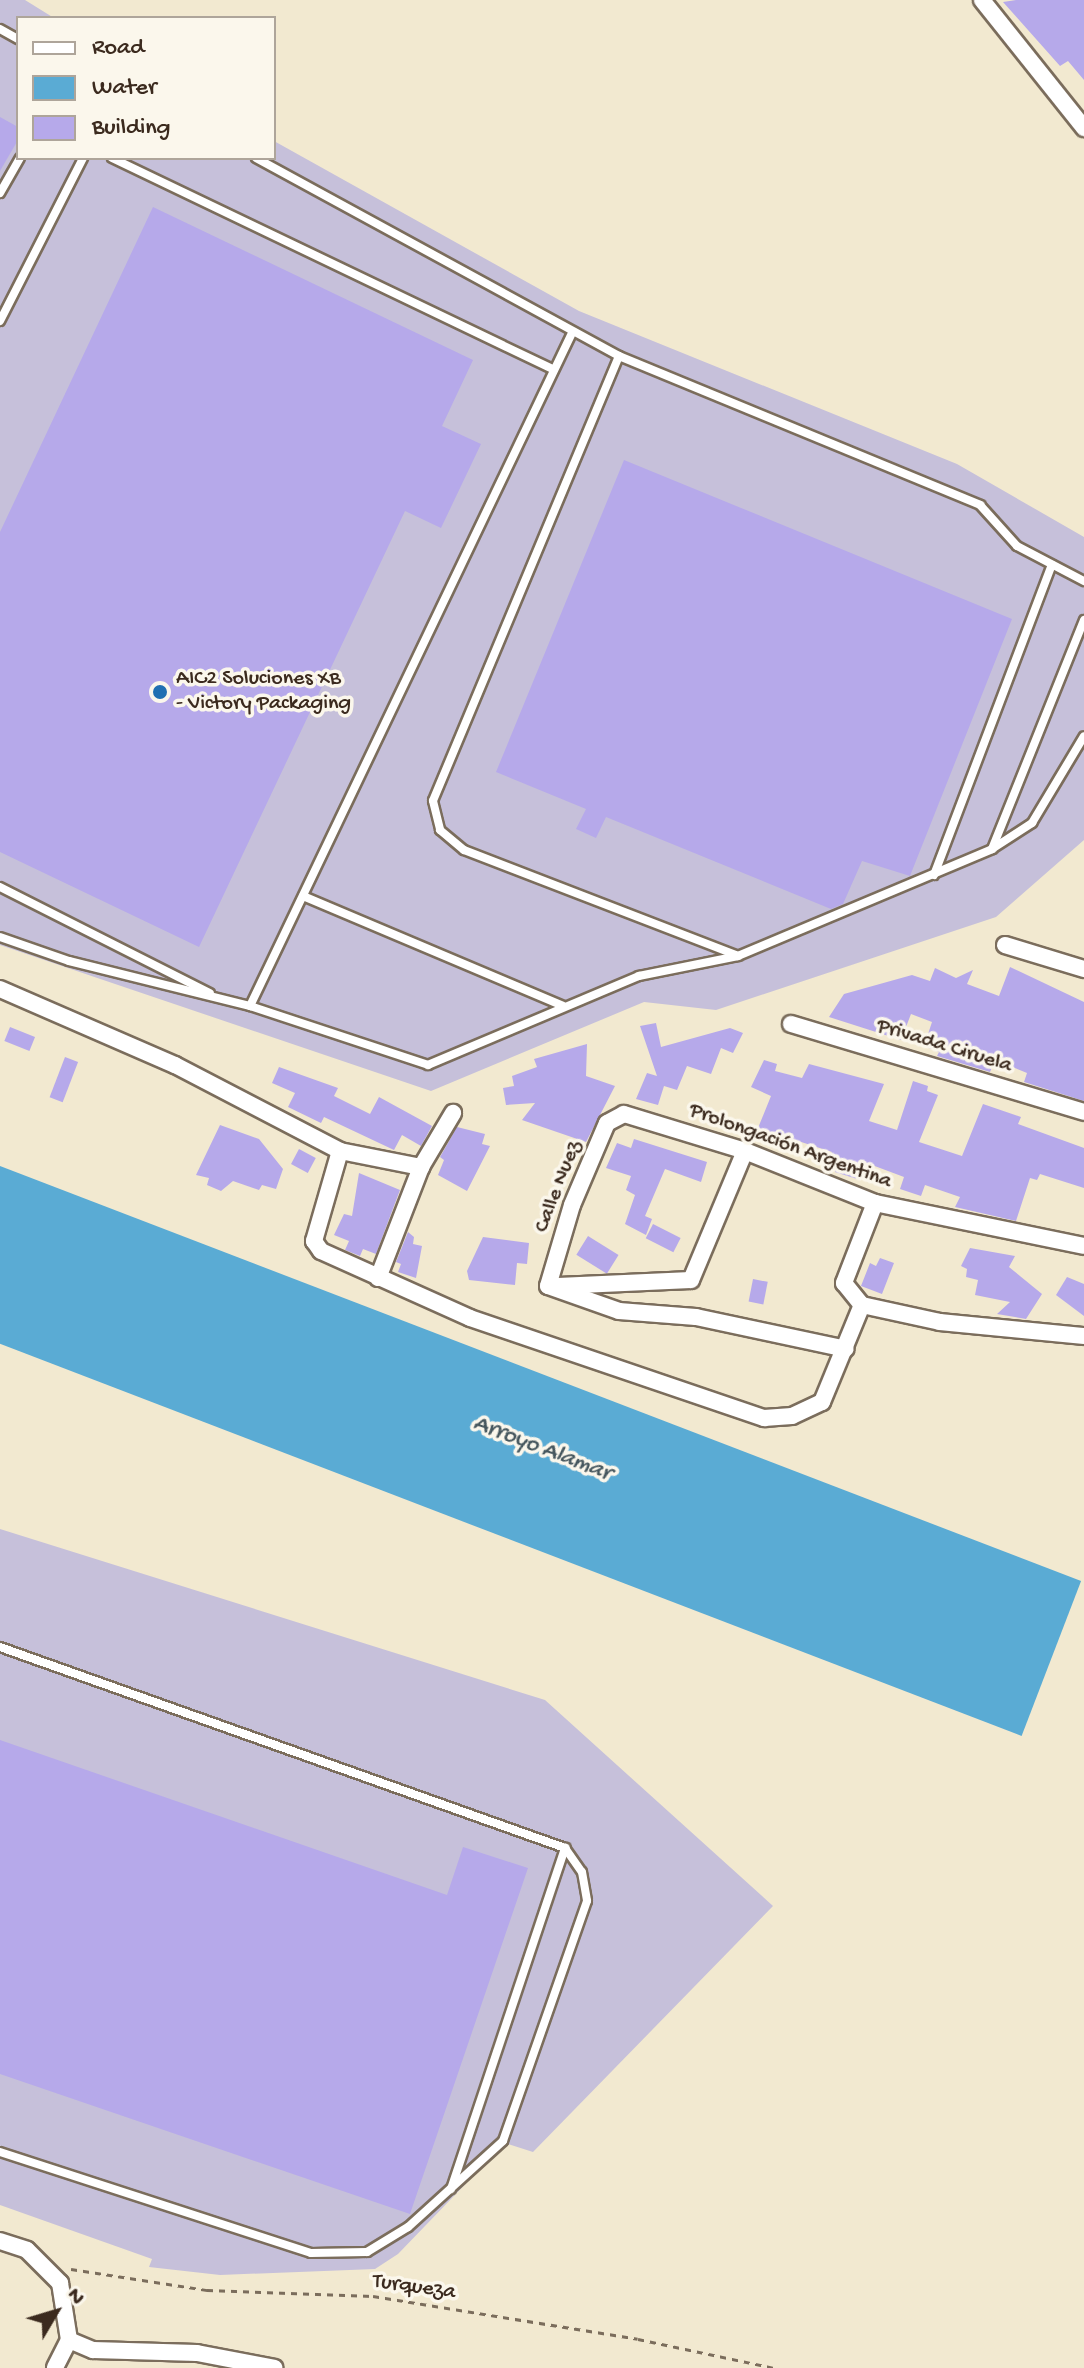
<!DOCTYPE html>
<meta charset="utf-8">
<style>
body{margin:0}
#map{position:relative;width:1084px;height:2368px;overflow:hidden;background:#f2e9d0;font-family:"Gochi Hand",sans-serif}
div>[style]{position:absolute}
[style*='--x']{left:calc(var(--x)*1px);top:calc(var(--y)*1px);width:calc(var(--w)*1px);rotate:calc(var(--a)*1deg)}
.industrial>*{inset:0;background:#c6c0da}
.water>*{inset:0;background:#5aabd4;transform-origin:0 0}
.building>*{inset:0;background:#b6a9ea;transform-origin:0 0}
.path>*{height:3px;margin-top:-1.5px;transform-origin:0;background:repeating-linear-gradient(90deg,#7b6d5c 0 6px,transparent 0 12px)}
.roads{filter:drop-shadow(2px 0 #7b6d5c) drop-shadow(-2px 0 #7b6d5c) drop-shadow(0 2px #7b6d5c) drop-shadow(0 -2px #7b6d5c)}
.lane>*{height:8px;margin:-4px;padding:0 4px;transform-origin:4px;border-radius:4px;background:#fff}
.street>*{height:16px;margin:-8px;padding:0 8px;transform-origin:8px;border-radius:8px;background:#fff}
.dots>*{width:22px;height:22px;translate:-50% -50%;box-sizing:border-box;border:4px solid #fbf7ec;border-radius:50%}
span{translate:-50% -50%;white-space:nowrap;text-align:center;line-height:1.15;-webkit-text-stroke:7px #fbf7ec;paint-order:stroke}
.poi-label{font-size:22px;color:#3b2a1e}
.left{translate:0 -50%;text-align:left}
.street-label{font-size:22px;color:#3b2a1e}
.water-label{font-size:24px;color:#46575e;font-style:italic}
.legend{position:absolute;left:16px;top:16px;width:260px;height:144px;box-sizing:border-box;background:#fbf7ec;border:2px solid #aea59a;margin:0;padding:10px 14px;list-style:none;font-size:24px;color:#3b2a1e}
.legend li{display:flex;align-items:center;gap:16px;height:40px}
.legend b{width:40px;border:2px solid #aea59a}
.north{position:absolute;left:16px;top:2272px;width:80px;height:80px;-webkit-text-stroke:6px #fbf7ec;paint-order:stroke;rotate:52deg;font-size:22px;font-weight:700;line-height:32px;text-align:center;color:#3b2a1e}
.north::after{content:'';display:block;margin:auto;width:28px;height:36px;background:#3b2a1e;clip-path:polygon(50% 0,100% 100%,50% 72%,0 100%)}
</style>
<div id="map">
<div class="industrial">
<div style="clip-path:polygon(0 0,25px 0,54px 18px,18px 18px,18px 158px,274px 158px,274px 141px,579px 311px,957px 464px,1084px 537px,1084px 840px,996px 917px,716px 1010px,644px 1002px,431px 1091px,0 945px)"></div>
<div style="clip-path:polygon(0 1529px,545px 1700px,773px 1906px,533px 2152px,505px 2143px,398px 2254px,375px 2269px,220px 2275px,149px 2267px,152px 2259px,0 2205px)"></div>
</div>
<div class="water">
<div style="left:0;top:1166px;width:1158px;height:166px;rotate:21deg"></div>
</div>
<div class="building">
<div style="clip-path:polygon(1016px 0,1084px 0,1084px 80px,1068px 61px,1060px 66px,1003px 2px)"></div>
<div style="clip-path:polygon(0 117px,18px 127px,18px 140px,0 171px)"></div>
<div style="clip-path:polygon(153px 207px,473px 360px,442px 426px,481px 444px,441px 528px,405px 511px,199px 947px,0 852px,0 532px)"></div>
<div style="clip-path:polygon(624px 460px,1012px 619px,910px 876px,862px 861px,843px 904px,831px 909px,606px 817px,596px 838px,576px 829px,586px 809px,496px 772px)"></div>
<div style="clip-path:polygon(1010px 967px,1084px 1002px,1084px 1101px,1024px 1082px,1027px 1073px,995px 1060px,990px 1072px,937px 1056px,939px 1052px,924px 1046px,932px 1022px,911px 1014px,901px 1040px,829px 1017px,844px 994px,912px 975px,930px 981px,935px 968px,956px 978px,973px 970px,967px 984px,999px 996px)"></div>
<div style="clip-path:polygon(656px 1023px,661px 1047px,730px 1028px,743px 1033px,733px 1053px,721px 1048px,711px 1074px,687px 1066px,677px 1090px,664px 1086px,658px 1105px,636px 1099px,647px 1073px,657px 1076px,640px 1026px)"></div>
<div style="left:10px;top:1027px;width:27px;height:15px;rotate:22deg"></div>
<div style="clip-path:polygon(587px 1044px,586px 1076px,615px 1086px,586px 1142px,522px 1120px,535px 1103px,506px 1105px,503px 1088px,514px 1086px,512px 1076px,537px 1067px,534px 1059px)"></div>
<div style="left:65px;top:1057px;width:14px;height:43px;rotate:21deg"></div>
<div style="clip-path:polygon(764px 1060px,777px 1064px,775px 1071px,802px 1078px,809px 1064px,884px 1084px,869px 1121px,897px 1130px,913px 1081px,928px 1086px,927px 1091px,938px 1095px,919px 1142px,962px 1156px,983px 1104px,1021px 1117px,1018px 1124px,1084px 1148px,1084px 1188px,1040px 1174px,1037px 1180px,1030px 1178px,1016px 1221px,955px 1207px,960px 1197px,925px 1185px,921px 1196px,900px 1189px,904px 1177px,864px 1162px,857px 1179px,835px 1172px,839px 1163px,829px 1158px,832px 1152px,758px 1128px,771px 1096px,751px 1087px)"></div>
<div style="clip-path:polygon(279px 1067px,338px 1088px,334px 1096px,370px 1114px,379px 1097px,432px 1126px,421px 1146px,402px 1135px,394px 1150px,324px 1117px,321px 1123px,288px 1107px,295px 1093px,272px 1083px)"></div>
<div style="clip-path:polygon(220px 1125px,259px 1139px,283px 1169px,276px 1189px,262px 1185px,259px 1190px,233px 1181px,221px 1191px,207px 1185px,209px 1178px,196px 1175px)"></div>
<div style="clip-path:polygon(457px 1127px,485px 1134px,482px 1144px,490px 1146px,467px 1191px,438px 1175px,444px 1160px,440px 1157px)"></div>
<div style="clip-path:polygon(634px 1139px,707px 1162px,701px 1182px,665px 1169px,645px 1216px,652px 1219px,646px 1235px,625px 1224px,635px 1195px,626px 1190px,631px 1176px,606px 1168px,617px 1143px,631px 1148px)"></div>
<div style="left:299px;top:1149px;width:19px;height:17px;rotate:28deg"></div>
<div style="clip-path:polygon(359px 1173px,400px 1190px,376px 1254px,363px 1249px,360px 1256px,345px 1250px,349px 1241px,334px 1235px,344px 1214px,352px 1216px)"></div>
<div style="left:653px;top:1224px;width:31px;height:16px;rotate:27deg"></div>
<div style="clip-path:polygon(408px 1232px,414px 1237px,413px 1244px,422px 1246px,416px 1278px,398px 1272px,401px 1264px,396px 1262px)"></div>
<div style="left:588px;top:1236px;width:36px;height:22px;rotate:32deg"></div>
<div style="clip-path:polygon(483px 1237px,529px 1243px,527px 1264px,517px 1263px,515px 1285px,469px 1280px,467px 1271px)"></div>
<div style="clip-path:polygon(970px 1248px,1015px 1256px,1009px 1267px,1042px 1294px,1026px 1319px,997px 1314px,1010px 1302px,975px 1295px,978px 1280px,966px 1277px,967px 1269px,961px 1266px)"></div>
<div style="clip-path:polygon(880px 1258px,894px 1263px,882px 1294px,861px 1286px,870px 1263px,876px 1266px)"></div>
<div style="clip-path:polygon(1067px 1277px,1084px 1284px,1084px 1316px,1056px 1295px)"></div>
<div style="left:753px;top:1279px;width:15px;height:23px;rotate:11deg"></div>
<div style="clip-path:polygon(0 1740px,447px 1895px,463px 1847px,528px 1868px,410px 2214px,0 2074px)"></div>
</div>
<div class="path">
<div style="--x:71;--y:2269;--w:138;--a:8.8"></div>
<div style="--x:207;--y:2290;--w:166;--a:2.1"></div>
<div style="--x:373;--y:2296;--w:268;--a:9.2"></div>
<div style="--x:638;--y:2339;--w:140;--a:12"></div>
</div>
<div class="roads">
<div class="lane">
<div style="--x:0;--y:29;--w:21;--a:29"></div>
<div style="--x:112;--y:158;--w:490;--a:25.6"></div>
<div style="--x:256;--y:158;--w:413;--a:28.6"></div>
<div style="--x:619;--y:356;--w:391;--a:22.4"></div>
<div style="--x:980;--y:505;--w:55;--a:47.9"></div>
<div style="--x:1017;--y:546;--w:76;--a:27.6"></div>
<div style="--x:0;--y:193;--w:40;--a:-60.3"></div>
<div style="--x:0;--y:321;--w:183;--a:-63"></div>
<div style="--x:619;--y:356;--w:482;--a:112.7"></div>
<div style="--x:433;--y:801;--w:30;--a:76"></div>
<div style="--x:440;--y:830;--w:31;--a:40"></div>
<div style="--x:464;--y:850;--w:292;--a:21.1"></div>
<div style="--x:992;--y:849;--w:247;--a:-68.1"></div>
<div style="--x:934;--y:875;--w:332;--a:-69.2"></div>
<div style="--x:0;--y:887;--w:235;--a:26.8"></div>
<div style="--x:303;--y:896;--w:282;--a:22.9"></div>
<div style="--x:0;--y:937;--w:73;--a:19.2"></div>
<div style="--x:69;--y:961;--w:187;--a:14"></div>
<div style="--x:250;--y:1006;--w:746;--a:-64.43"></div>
<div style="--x:250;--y:1006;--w:188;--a:18.3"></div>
<div style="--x:428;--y:1065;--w:229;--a:-22.9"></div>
<div style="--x:639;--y:976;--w:101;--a:-11.4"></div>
<div style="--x:738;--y:956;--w:276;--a:-22.8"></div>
<div style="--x:992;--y:849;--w:48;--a:-33"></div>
<div style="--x:1032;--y:823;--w:101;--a:-59.1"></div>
<div style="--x:0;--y:1647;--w:600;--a:19.58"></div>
<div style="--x:565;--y:1848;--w:29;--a:55"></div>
<div style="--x:582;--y:1872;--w:29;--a:80"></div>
<div style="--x:587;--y:1901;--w:254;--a:109.3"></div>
<div style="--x:503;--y:2141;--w:128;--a:137.8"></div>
<div style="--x:408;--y:2227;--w:48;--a:148.6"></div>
<div style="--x:367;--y:2252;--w:56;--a:179"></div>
<div style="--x:311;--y:2253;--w:327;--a:-162"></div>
<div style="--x:451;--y:2189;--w:360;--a:-71.5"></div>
</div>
<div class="street">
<div style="--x:982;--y:0;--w:164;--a:51.4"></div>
<div style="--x:1005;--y:945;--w:83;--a:16.9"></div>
<div style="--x:0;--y:989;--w:191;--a:23.5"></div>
<div style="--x:175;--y:1065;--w:186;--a:27.5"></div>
<div style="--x:340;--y:1151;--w:83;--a:11.2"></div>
<div style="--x:791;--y:1024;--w:306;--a:16.7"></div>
<div style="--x:340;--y:1151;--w:94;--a:106.1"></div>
<div style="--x:314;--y:1241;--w:12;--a:55"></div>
<div style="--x:321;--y:1251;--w:163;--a:24.2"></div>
<div style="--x:470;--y:1318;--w:311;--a:18.8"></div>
<div style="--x:764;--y:1418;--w:28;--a:-4"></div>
<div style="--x:792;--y:1416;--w:33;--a:-25"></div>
<div style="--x:822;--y:1402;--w:105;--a:-67.6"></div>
<div style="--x:875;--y:1203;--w:86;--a:111.2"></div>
<div style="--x:844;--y:1283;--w:28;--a:51"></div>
<div style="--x:862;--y:1305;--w:80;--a:12.3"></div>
<div style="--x:940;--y:1322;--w:145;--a:5.6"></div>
<div style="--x:378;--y:1278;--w:119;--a:-68.8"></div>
<div style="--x:421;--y:1167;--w:63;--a:-59.3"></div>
<div style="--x:548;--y:1286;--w:84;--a:-73.5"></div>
<div style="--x:572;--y:1205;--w:89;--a:-66.9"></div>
<div style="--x:607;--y:1123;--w:19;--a:-28"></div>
<div style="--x:624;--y:1114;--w:127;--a:17"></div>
<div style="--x:745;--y:1151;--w:140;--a:21.8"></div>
<div style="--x:875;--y:1203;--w:213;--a:11.6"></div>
<div style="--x:548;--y:1286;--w:75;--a:19.4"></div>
<div style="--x:619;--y:1311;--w:77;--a:4.5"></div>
<div style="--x:696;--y:1317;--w:153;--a:12"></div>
<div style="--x:558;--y:1286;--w:133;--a:-2.6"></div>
<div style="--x:691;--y:1280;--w:140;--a:-67.3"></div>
<div style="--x:0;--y:2241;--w:28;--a:18"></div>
<div style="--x:27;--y:2250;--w:47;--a:45"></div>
<div style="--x:60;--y:2283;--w:58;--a:81"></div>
<div style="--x:69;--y:2340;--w:31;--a:117"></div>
<div style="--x:69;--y:2340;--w:26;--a:23"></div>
<div style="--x:93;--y:2350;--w:104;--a:1.7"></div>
<div style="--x:197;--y:2353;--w:79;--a:10.9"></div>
</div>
</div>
<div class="dots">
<div style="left:160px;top:692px;background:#1f6fb2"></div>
</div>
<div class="poi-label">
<span class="left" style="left:176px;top:692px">AIC2 Soluciones XB<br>- Victory Packaging</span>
</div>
<div class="street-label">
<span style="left:944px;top:1047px;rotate:17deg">Privada Ciruela</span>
<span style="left:790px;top:1147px;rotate:20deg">Prolongación Argentina</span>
<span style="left:559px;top:1187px;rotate:-69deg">Calle Nuez</span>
<span style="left:414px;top:2288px;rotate:8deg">Turqueza</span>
</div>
<div class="water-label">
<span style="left:542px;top:1449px;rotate:21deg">Arroyo Alamar</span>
</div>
<ul class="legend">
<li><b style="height:10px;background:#fff"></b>Road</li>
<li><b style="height:22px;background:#5aabd4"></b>Water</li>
<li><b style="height:22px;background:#b6a9ea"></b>Building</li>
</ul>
<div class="north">N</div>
</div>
